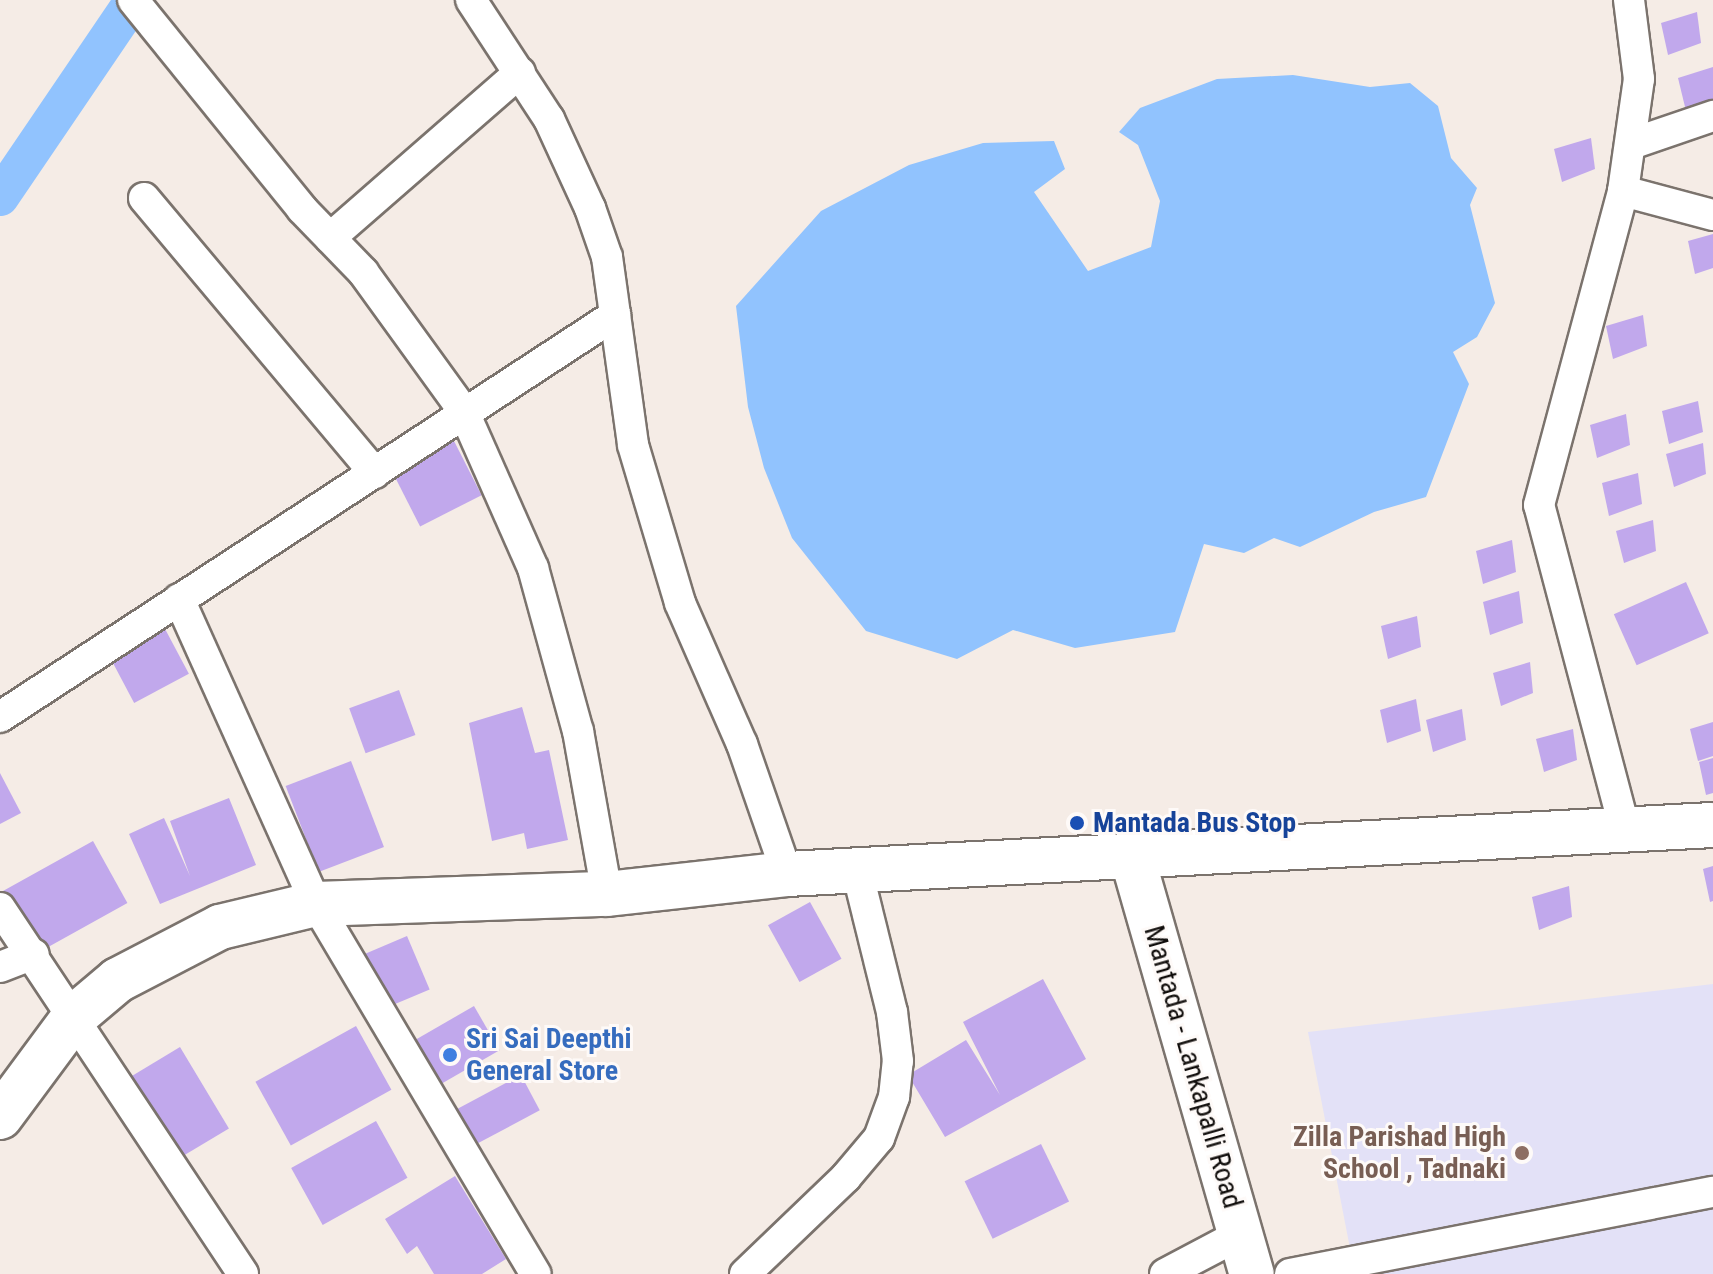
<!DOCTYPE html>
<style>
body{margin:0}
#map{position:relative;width:1713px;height:1274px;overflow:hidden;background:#f5ece6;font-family:"Roboto Condensed",sans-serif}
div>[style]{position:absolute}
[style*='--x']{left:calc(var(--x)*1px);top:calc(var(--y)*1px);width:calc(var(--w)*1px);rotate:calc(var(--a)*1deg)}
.education>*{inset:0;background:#e3e1f7}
.water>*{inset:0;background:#91c3fe}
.canal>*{height:38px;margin:-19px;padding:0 19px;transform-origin:19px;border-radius:19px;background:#91c3fe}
.building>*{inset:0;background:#c1a8ec;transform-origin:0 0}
.roads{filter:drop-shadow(2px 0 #7b736d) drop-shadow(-2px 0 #7b736d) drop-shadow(0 2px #7b736d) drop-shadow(0 -2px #7b736d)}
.minor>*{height:30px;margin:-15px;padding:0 15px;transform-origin:15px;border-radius:15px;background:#fff}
.primary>*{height:44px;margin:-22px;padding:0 22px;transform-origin:22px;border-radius:22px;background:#fff}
.dots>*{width:22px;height:22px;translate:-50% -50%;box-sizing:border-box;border:4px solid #fefaf8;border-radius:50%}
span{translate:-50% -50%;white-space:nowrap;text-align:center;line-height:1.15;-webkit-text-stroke:6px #fefaf8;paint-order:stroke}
.transit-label{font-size:28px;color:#164399;font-weight:700}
.left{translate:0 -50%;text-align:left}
.shop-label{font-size:28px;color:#366cbe;font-weight:700}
.street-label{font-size:28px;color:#0f0c0a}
.education-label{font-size:28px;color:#785e54;font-weight:700}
.right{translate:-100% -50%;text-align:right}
</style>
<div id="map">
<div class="education">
<div style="clip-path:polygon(1713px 984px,1713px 1274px,1355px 1274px,1308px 1032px)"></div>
</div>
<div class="water">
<div style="clip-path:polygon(1293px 75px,1370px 87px,1410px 83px,1438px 106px,1451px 158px,1477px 188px,1470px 205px,1495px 303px,1477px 337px,1453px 352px,1469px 384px,1426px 497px,1374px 512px,1300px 547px,1274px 538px,1244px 553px,1204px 544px,1175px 632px,1075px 648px,1013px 630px,957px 659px,866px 631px,792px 538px,764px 468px,748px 407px,736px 306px,821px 211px,909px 165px,983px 143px,1054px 141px,1065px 169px,1034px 192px,1088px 271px,1151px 247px,1160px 201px,1138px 145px,1119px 132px,1140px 108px,1217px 79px)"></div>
</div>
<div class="canal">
<div style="--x:0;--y:197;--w:238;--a:-55.8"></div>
</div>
<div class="building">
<div style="clip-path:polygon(1697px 12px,1701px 43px,1668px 55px,1661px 23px)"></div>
<div style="clip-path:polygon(1713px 67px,1713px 100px,1686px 111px,1678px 78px)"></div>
<div style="clip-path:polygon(1591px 138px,1595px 169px,1562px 182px,1554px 149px)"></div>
<div style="clip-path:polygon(1713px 234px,1713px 268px,1695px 274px,1688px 241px)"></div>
<div style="clip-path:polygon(1643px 315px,1647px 346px,1613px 359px,1606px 326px)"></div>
<div style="clip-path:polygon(1698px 401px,1703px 432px,1669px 444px,1662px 411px)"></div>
<div style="clip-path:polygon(1626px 414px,1630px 445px,1597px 458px,1590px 425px)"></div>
<div style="left:453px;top:439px;width:63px;height:69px;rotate:63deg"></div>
<div style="clip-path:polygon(1703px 443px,1706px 474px,1674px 487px,1666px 454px)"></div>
<div style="clip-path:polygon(1638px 473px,1642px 504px,1609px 516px,1602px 483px)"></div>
<div style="clip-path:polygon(1653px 520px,1656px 551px,1624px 563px,1616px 531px)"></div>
<div style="clip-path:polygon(1512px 540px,1516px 572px,1483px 584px,1476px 551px)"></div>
<div style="left:1686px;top:582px;width:56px;height:79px;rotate:66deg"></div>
<div style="clip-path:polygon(1519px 591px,1523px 623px,1490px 635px,1483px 602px)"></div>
<div style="clip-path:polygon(1417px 616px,1421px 647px,1388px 659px,1381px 626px)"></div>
<div style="left:164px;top:627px;width:53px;height:62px;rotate:62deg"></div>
<div style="clip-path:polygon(1530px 662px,1533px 693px,1501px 706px,1493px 673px)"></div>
<div style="left:399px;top:690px;width:48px;height:53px;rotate:70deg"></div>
<div style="clip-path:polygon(1416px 699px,1421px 731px,1387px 743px,1380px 710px)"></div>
<div style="clip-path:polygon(522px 707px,535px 753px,549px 750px,568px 840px,527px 849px,524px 833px,492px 841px,469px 723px)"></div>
<div style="clip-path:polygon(1462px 709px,1466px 740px,1433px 752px,1426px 720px)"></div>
<div style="clip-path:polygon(1713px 722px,1713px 756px,1698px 761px,1690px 729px)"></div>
<div style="clip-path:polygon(1573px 729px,1577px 760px,1544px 772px,1536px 739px)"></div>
<div style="clip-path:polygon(1713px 758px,1713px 793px,1706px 795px,1699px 762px)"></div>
<div style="left:351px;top:761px;width:92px;height:70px;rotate:69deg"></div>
<div style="clip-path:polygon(0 773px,21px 813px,0 824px)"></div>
<div style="clip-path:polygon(229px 798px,256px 865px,160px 904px,129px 834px,164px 818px,190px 876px,170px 821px)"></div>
<div style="left:93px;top:841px;width:71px;height:106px;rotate:61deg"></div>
<div style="clip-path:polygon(1713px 866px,1713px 901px,1710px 902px,1703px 869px)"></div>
<div style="clip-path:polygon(1569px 886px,1572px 917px,1539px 930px,1532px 897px)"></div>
<div style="left:810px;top:902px;width:65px;height:48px;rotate:61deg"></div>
<div style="left:407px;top:936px;width:58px;height:53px;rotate:67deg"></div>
<div style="clip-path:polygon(1043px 979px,1086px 1059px,945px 1137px,908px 1075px,966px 1040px,1000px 1095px,963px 1022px)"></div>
<div style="left:474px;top:1006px;width:51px;height:80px;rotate:60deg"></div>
<div style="left:356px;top:1026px;width:73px;height:115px;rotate:61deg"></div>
<div style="left:180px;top:1047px;width:95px;height:59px;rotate:59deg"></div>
<div style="left:521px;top:1075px;width:40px;height:76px;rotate:62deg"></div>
<div style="left:376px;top:1121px;width:65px;height:97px;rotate:61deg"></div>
<div style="left:1041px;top:1144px;width:64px;height:85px;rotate:64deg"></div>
<div style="clip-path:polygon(455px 1176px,506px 1259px,482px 1274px,434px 1274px,417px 1246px,407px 1254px,385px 1219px)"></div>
</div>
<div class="roads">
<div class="minor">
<div style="--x:133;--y:0;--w:269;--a:51"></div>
<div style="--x:302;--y:209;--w:88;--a:45.9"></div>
<div style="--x:363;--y:272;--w:170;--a:54.1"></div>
<div style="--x:463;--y:410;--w:173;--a:66.1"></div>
<div style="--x:533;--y:568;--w:169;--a:74.6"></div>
<div style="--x:578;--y:731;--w:166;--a:79.9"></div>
<div style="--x:471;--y:0;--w:142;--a:56.8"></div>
<div style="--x:549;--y:119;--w:98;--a:65.3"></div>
<div style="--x:590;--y:208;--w:52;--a:70.9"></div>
<div style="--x:607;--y:257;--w:190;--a:82.1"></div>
<div style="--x:633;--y:445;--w:165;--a:73.4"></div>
<div style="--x:680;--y:603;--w:154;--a:66.3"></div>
<div style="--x:742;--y:744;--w:138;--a:70.9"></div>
<div style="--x:1631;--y:144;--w:87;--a:-18.9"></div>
<div style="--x:1623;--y:191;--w:93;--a:14.9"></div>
<div style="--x:144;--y:198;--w:359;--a:50"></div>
<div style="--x:330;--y:238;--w:252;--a:-41.1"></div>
<div style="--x:179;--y:599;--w:334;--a:65.8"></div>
<div style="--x:316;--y:904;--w:430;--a:59.3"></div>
<div style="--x:0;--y:717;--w:735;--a:-33.17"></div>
<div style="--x:1625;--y:830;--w:336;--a:-104.8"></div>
<div style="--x:1539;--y:505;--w:325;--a:-75"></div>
<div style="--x:1623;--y:191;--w:113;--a:-81.9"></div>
<div style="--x:1639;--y:79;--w:80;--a:-97.2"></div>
<div style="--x:0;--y:908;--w:439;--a:56.4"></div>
<div style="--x:0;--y:967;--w:36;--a:-21"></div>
<div style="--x:745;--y:1274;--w:140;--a:-43.8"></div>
<div style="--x:846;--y:1177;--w:51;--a:-49.8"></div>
<div style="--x:879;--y:1138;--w:44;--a:-69.9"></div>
<div style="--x:894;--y:1097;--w:36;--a:-84"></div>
<div style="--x:898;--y:1061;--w:49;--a:-97"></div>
<div style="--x:892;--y:1012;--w:145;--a:-103.9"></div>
<div style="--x:1165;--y:1274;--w:86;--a:-27.8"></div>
<div style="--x:1290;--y:1274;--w:431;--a:-11"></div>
</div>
<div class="primary">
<div style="--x:1133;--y:860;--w:431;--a:74"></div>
<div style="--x:0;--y:1117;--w:124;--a:-53.5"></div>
<div style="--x:74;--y:1017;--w:57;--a:-40.1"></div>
<div style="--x:118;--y:980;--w:115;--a:-27.5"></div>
<div style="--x:220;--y:927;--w:99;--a:-13.5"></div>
<div style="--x:316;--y:904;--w:291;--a:-2"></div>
<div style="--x:607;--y:894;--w:181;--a:-6.3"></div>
<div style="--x:787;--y:874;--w:927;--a:-3.03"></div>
</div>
</div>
<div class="dots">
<div style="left:1077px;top:823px;background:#1a4fb4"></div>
<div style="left:450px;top:1055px;background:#3f7fe0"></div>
<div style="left:1522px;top:1153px;background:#8d6e63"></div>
</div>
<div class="transit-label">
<span class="left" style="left:1093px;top:823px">Mantada Bus Stop</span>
</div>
<div class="shop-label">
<span class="left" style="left:466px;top:1055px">Sri Sai Deepthi<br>General Store</span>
</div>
<div class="street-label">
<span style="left:1193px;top:1067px;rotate:74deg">Mantada - Lankapalli Road</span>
</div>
<div class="education-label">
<span class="right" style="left:1506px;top:1153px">Zilla Parishad High<br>School , Tadnaki</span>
</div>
</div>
